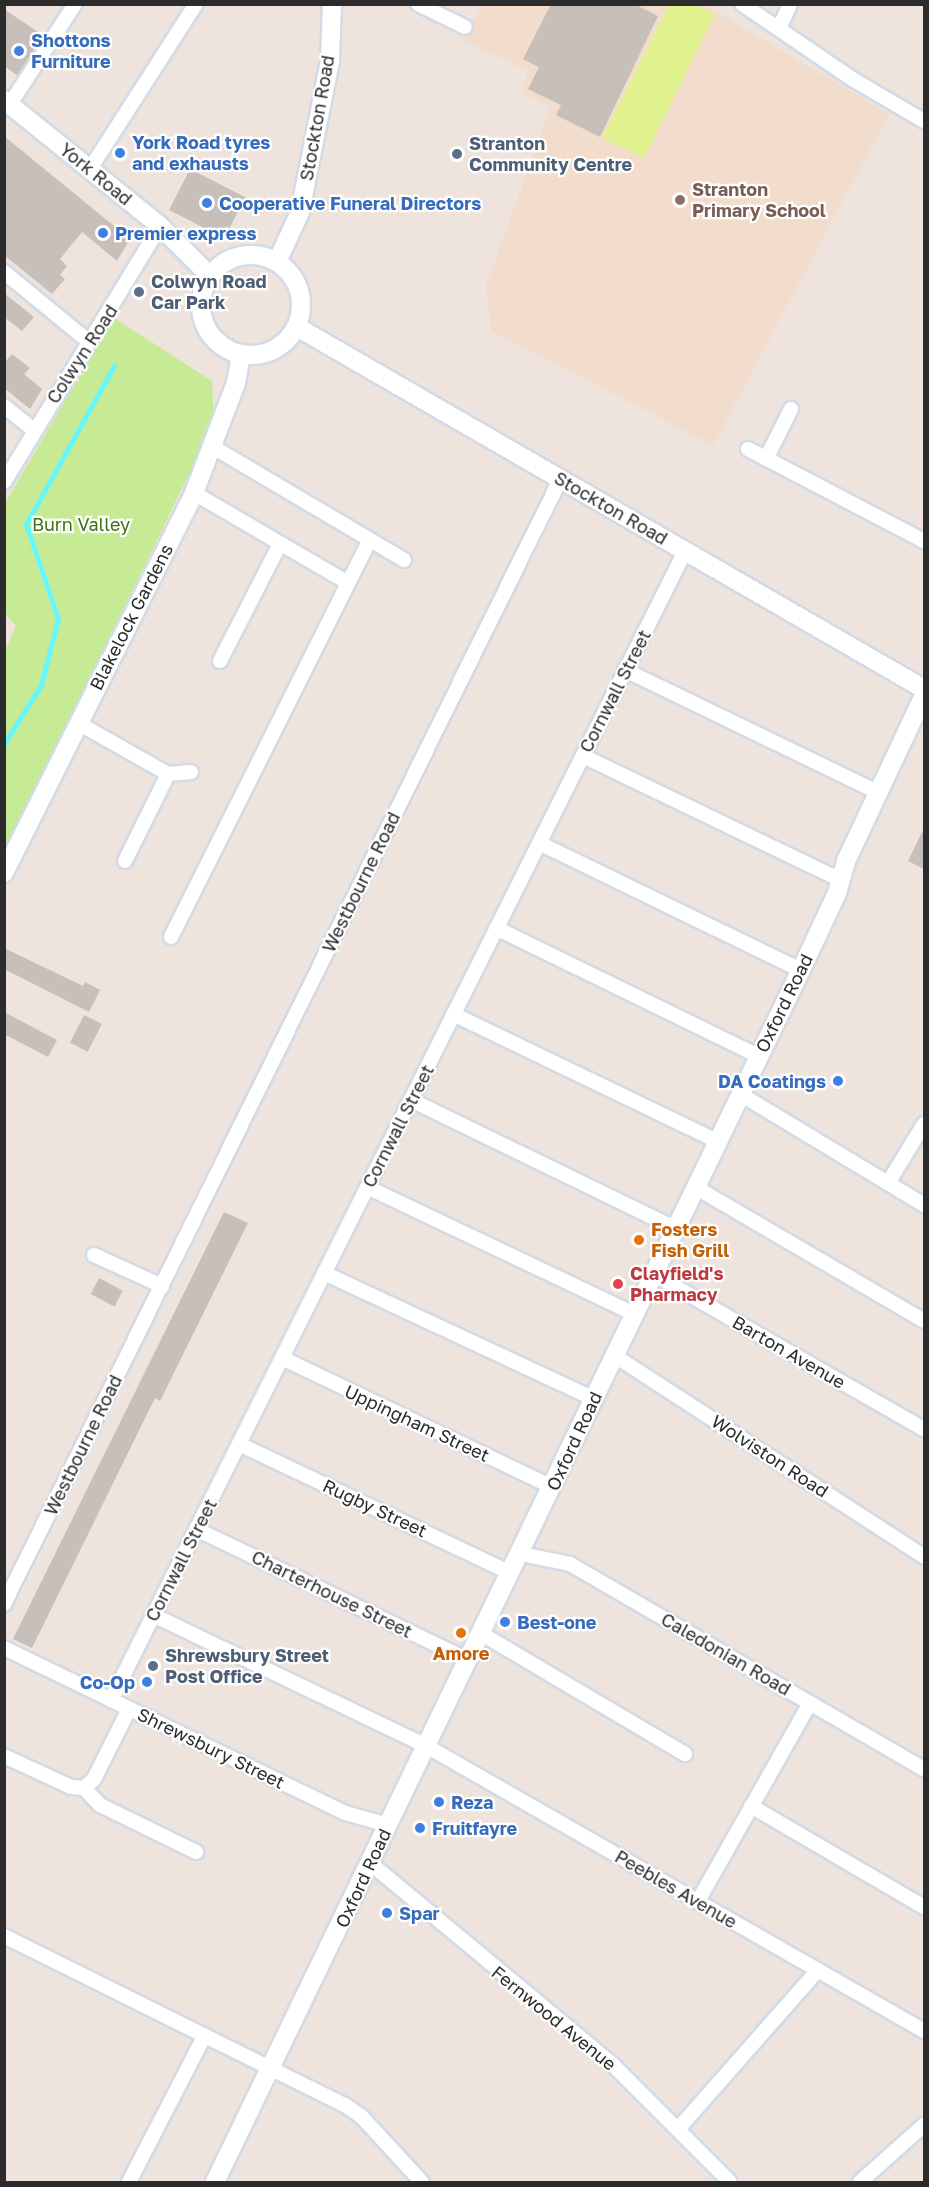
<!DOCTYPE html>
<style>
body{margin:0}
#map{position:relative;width:929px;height:2187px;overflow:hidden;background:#efe3dd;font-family:"Golos Text",sans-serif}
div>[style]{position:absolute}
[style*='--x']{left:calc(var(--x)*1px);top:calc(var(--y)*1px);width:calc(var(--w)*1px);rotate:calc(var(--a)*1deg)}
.education>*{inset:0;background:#f2dccb}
.green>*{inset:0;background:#c6eb94}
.pitch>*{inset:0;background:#e0f38f}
.stream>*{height:5px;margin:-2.5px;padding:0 2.5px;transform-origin:2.5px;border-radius:2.5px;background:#66f6fc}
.building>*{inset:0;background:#c7bfb9;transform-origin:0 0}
.roads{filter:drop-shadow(2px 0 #d2dbe6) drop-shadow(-2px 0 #d2dbe6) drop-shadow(0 2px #d2dbe6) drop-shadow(0 -2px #d2dbe6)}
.street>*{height:14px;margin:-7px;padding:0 7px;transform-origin:7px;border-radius:7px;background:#fff}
.secondary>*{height:18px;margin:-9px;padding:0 9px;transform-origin:9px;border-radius:9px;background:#fff}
.secondary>.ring{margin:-9px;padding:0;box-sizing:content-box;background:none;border:18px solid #fff;border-radius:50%}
.dots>*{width:16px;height:16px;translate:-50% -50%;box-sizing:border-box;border:3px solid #fff;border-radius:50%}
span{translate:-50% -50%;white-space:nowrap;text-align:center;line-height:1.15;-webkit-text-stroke:4.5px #fff;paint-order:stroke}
.shop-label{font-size:18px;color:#366cbe;font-weight:700}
.left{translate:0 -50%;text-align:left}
.right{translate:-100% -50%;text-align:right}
.street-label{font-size:18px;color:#2c2c2c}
.service-label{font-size:18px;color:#4e5e75;font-weight:700}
.education-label{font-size:18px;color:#785e54;font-weight:700}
.park-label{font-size:18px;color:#3d7313}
.food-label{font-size:18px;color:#c56008;font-weight:700}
.health-label{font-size:18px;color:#be3a42;font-weight:700}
.frame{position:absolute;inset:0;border:6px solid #2c2c2c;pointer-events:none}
</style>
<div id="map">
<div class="education">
<div style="clip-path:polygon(482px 5px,705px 5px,889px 114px,713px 445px,492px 331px,486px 285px,551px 107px,522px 93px,528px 71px,463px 40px)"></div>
</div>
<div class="green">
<div style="clip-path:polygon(114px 318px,212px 381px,214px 423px,5px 852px,4px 653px,16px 626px,5px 614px,5px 503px)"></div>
</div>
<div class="pitch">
<div style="clip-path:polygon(669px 4px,695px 5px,715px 14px,644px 158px,602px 138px)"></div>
</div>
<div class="stream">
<div style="--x:4;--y:744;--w:70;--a:-57.9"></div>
<div style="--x:41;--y:685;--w:68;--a:-75.6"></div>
<div style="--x:58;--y:619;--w:100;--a:-108.6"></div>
<div style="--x:26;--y:524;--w:181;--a:-60.9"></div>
</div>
<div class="building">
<div style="clip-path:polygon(551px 4px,634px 4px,658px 16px,600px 137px,556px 115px,561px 105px,528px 89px,539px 67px,523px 59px)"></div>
<div style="clip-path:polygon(4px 9px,44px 36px,18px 76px,4px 66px)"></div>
<div style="clip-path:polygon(4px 136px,130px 239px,117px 261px,82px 232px,60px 259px,67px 266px,60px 275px,65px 279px,52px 294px,4px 255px)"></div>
<div style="left:190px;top:169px;width:62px;height:46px;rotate:27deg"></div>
<div style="clip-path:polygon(4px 293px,34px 317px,22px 331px,4px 317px)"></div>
<div style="clip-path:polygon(12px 354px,30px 368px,24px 374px,42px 389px,30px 409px,4px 388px,4px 363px)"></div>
<div style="clip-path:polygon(924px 828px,924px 869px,908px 861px)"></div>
<div style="clip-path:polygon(4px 948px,83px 986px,85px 982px,100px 990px,89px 1012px,4px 969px)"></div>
<div style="clip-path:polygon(4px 1012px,57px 1040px,48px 1057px,4px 1034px)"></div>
<div style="left:84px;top:1015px;width:20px;height:31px;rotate:27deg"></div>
<div style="clip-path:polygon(224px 1212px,248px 1223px,160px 1401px,155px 1398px,32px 1648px,13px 1639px)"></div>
<div style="left:99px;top:1278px;width:27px;height:18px;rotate:28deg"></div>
</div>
<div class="roads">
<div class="street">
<div style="--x:418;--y:4;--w:52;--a:26.1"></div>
<div style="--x:742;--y:4;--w:135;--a:34.2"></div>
<div style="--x:854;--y:80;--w:81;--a:30.4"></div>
<div style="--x:779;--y:28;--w:26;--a:-65"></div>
<div style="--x:10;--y:104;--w:119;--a:-57"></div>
<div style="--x:90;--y:169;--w:196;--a:-57.3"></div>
<div style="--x:4;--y:272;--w:109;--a:39.4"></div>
<div style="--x:4;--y:406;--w:38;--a:39"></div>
<div style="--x:213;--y:447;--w:222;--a:30.6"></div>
<div style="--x:748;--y:449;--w:199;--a:27.6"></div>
<div style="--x:766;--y:459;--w:56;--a:-63.4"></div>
<div style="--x:4;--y:482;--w:300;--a:-58.6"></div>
<div style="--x:194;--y:493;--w:178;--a:30.3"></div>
<div style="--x:220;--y:661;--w:131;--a:-62.9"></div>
<div style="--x:625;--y:670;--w:282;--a:25.8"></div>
<div style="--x:78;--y:723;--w:103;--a:29.5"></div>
<div style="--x:168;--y:774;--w:23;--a:-5"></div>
<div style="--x:583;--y:756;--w:286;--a:25.7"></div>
<div style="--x:539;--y:843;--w:291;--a:25.9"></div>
<div style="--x:125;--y:861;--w:97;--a:-63.7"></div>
<div style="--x:496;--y:928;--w:292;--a:26"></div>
<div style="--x:171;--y:937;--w:444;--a:-63.4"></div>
<div style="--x:453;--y:1014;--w:293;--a:25.7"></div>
<div style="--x:740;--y:1094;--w:215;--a:31.1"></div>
<div style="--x:411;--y:1100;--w:293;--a:25.9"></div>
<div style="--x:888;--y:1183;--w:69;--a:-58.6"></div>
<div style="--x:367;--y:1187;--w:296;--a:25.4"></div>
<div style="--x:695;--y:1187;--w:265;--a:30.3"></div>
<div style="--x:94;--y:1255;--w:75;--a:24.5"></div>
<div style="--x:324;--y:1273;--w:298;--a:25"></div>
<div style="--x:653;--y:1274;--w:312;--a:29.8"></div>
<div style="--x:615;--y:1356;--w:369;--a:33"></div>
<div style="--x:282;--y:1358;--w:299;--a:25.5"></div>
<div style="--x:239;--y:1444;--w:301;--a:25.4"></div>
<div style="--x:196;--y:1529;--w:302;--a:25.7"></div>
<div style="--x:521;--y:1554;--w:50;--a:11.5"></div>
<div style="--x:570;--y:1564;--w:409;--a:30.1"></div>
<div style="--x:4;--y:1604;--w:1256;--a:-63.68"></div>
<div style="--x:153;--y:1615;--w:305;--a:25.6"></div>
<div style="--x:428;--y:1747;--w:572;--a:29.79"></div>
<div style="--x:482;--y:1634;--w:236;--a:30.6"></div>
<div style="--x:4;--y:1648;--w:379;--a:25.8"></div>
<div style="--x:345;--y:1813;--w:45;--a:15.6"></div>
<div style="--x:111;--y:1700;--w:1284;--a:-63.45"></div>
<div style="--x:4;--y:1756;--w:74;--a:24.8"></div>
<div style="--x:71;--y:1787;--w:13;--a:4"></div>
<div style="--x:84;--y:1788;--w:23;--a:47"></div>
<div style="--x:100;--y:1805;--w:107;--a:26.1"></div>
<div style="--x:84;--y:1788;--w:13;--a:-42"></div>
<div style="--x:94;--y:1779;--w:78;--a:-63.4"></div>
<div style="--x:751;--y:1806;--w:200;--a:30.3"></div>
<div style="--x:370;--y:1863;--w:316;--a:39.7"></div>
<div style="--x:613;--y:2065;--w:165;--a:45"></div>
<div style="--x:698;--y:1901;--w:227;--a:-60.5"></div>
<div style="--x:4;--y:1936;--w:381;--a:26.4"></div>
<div style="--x:345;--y:2105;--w:19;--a:35"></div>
<div style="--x:361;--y:2116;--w:90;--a:47.3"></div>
<div style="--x:678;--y:2129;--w:212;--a:-48.6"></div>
<div style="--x:129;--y:2182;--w:165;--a:-62.7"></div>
<div style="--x:860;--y:2182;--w:86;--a:-41.7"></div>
</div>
<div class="secondary">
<div style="--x:4;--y:100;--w:201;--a:38.9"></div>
<div style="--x:160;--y:226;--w:71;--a:45"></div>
<div class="ring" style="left:201px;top:255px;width:82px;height:82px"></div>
<div style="--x:277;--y:262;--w:55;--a:-65.3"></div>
<div style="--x:300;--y:212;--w:154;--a:-78.8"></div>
<div style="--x:330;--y:61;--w:57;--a:-88"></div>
<div style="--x:297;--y:327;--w:724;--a:30"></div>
<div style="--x:4;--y:873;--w:425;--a:-63.4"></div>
<div style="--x:194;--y:493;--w:118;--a:-69.1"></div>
<div style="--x:236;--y:383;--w:28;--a:-80"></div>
<div style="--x:215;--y:2182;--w:1346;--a:-64.2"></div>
<div style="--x:801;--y:970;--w:85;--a:-64.9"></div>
<div style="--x:837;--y:893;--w:35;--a:-74"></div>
<div style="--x:847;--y:859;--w:181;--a:-64.8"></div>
</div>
</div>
<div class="dots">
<div style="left:19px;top:51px;background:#3f7fe0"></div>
<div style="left:120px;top:153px;background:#3f7fe0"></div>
<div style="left:457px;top:154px;background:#5c6f8a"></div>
<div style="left:680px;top:200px;background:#8d6e63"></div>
<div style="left:207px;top:203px;background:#3f7fe0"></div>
<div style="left:103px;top:233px;background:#3f7fe0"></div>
<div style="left:139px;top:292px;background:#5c6f8a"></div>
<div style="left:838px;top:1081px;background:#3f7fe0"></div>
<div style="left:639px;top:1240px;background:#e8710a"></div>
<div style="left:618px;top:1284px;background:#e0444e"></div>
<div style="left:505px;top:1622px;background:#3f7fe0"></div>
<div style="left:461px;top:1633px;background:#e8710a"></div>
<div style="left:153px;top:1666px;background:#5c6f8a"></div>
<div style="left:147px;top:1682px;background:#3f7fe0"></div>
<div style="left:439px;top:1802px;background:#3f7fe0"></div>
<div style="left:420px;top:1828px;background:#3f7fe0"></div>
<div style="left:387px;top:1913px;background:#3f7fe0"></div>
</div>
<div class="shop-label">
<span class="left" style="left:31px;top:51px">Shottons<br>Furniture</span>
<span class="left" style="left:132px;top:153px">York Road tyres<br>and exhausts</span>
<span class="left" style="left:219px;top:203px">Cooperative Funeral Directors</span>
<span class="left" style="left:115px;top:233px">Premier express</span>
<span class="right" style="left:826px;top:1081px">DA Coatings</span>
<span class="left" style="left:517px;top:1622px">Best-one</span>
<span class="right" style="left:135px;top:1682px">Co-Op</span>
<span class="left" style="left:451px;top:1802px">Reza</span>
<span class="left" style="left:432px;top:1828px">Fruitfayre</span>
<span class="left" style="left:399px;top:1913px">Spar</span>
</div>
<div class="street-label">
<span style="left:317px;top:118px;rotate:-80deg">Stockton Road</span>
<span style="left:96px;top:174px;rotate:39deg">York Road</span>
<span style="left:82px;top:354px;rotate:-57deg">Colwyn Road</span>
<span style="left:611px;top:508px;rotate:30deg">Stockton Road</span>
<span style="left:131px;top:617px;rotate:-63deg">Blakelock Gardens</span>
<span style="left:615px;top:691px;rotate:-63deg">Cornwall Street</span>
<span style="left:361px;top:882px;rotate:-64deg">Westbourne Road</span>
<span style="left:784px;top:1003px;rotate:-64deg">Oxford Road</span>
<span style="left:398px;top:1126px;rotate:-63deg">Cornwall Street</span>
<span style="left:789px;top:1352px;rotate:30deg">Barton Avenue</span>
<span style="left:417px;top:1423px;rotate:25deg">Uppingham Street</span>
<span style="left:574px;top:1441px;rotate:-65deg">Oxford Road</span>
<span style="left:83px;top:1445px;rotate:-64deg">Westbourne Road</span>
<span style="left:770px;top:1456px;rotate:33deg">Wolviston Road</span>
<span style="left:375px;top:1508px;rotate:25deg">Rugby Street</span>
<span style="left:181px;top:1560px;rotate:-63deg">Cornwall Street</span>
<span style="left:332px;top:1594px;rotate:26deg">Charterhouse Street</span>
<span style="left:726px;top:1654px;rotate:30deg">Caledonian Road</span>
<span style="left:211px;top:1748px;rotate:26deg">Shrewsbury Street</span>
<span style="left:363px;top:1878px;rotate:-65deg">Oxford Road</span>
<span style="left:676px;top:1889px;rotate:30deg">Peebles Avenue</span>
<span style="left:554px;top:2018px;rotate:39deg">Fernwood Avenue</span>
</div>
<div class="service-label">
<span class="left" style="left:469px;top:154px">Stranton<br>Community Centre</span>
<span class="left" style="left:151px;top:292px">Colwyn Road<br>Car Park</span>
<span class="left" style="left:165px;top:1666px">Shrewsbury Street<br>Post Office</span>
</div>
<div class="education-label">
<span class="left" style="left:692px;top:200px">Stranton<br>Primary School</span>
</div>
<div class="park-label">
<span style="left:81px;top:524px">Burn Valley</span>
</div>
<div class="food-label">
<span class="left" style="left:651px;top:1240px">Fosters<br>Fish Grill</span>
<span style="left:461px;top:1653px">Amore</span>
</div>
<div class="health-label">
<span class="left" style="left:630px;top:1284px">Clayfield's<br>Pharmacy</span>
</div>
<div class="frame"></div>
</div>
